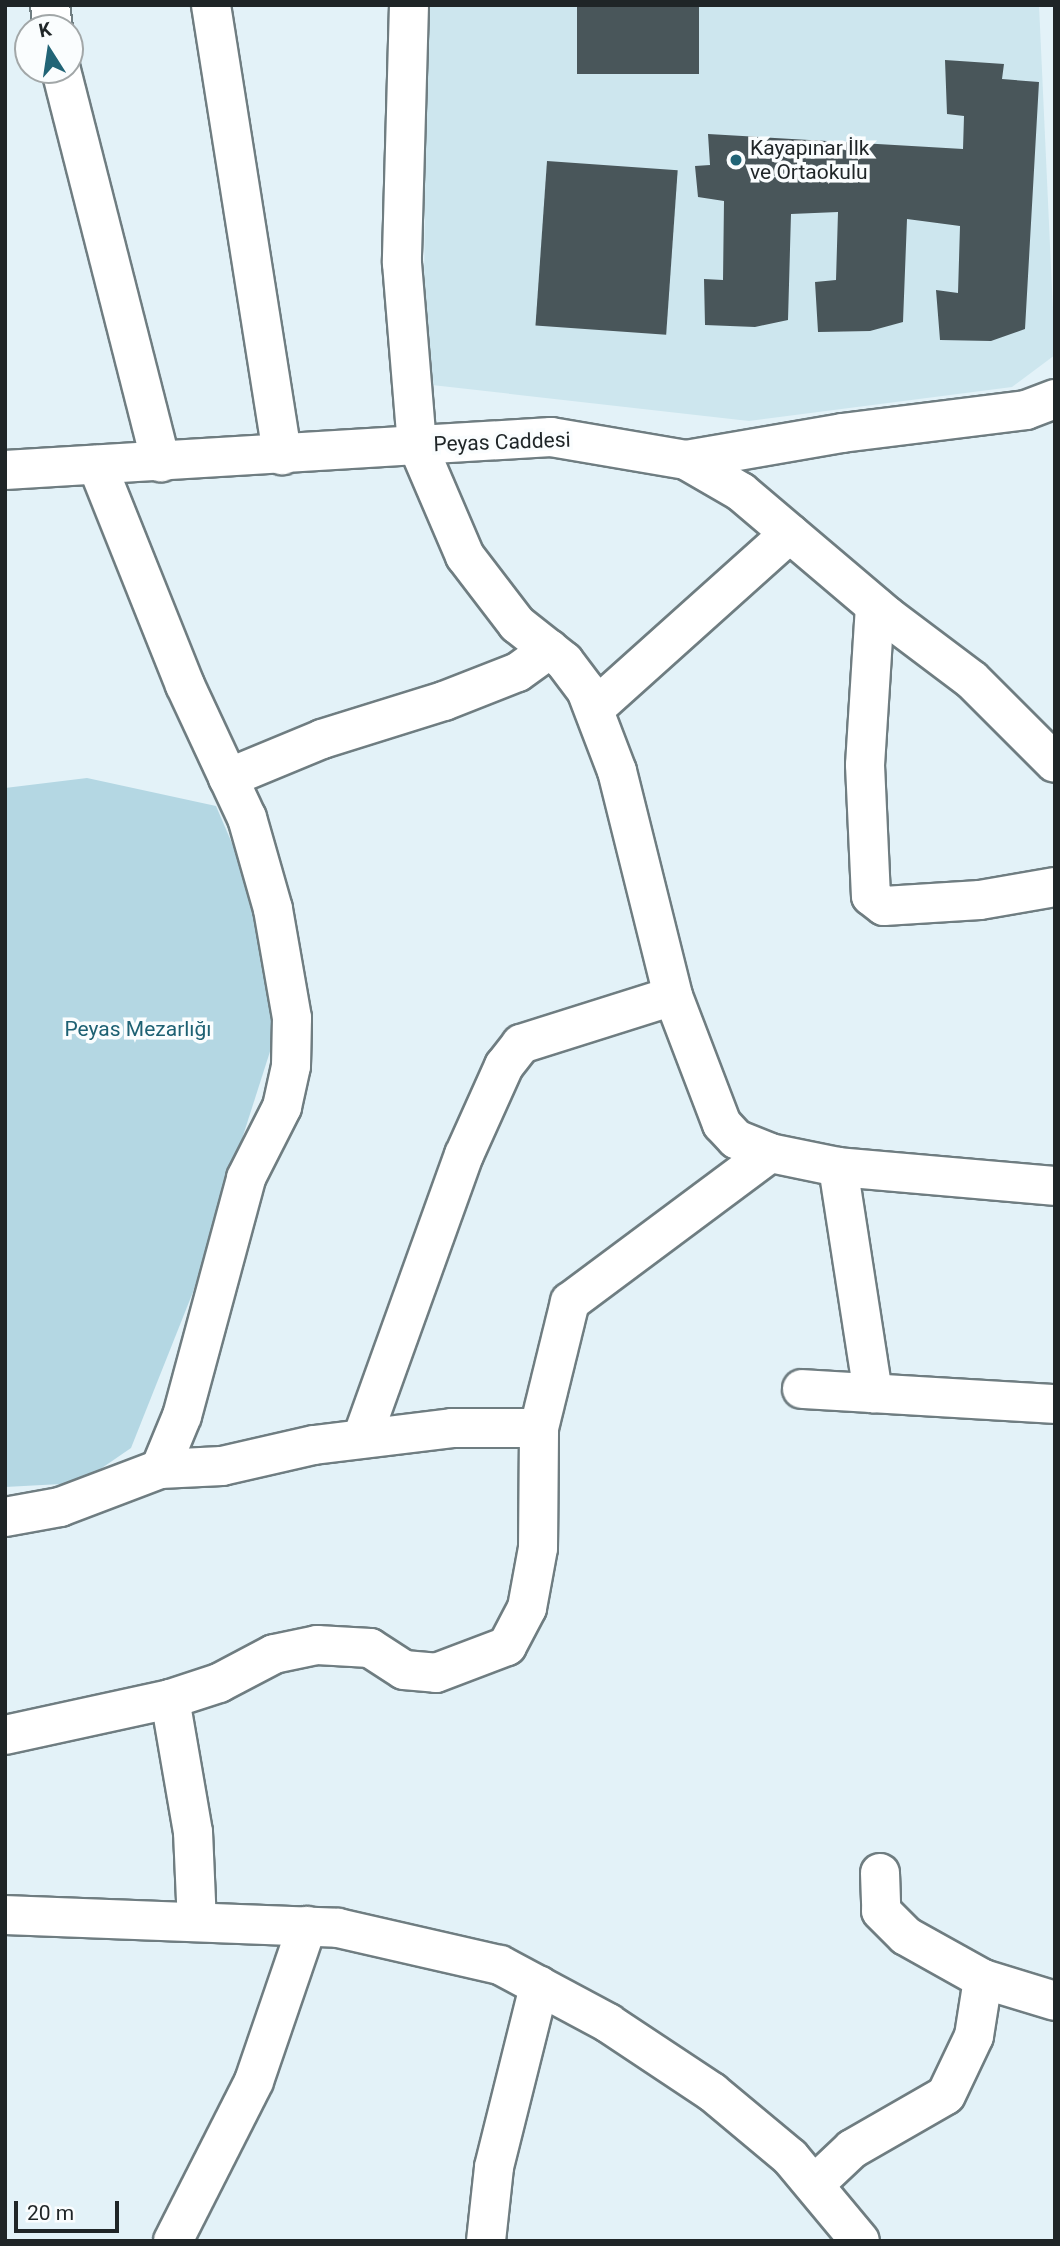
<!DOCTYPE html>
<meta charset="utf-8">
<style>
body{margin:0}
#map{position:relative;width:1060px;height:2246px;overflow:hidden;background:#e3f2f8;font-family:Roboto,sans-serif}
div>[style]{position:absolute}
[style*='--x']{left:calc(var(--x)*1px);top:calc(var(--y)*1px);width:calc(var(--w)*1px);rotate:calc(var(--a)*1deg)}
.built>*{inset:0;background:#cde6ee}
.green>*{inset:0;background:#b4d7e3}
.building>*{inset:0;background:#49565a;transform-origin:0 0}
.roads{filter:drop-shadow(2px 0 #6f7d81) drop-shadow(-2px 0 #6f7d81) drop-shadow(0 2px #6f7d81) drop-shadow(0 -2px #6f7d81)}
.minor>*{height:38px;margin:-19px;padding:0 19px;transform-origin:19px;border-radius:19px;background:#fff}
.dots>*{width:19px;height:19px;translate:-50% -50%;box-sizing:border-box;border:4px solid #fafdfe;border-radius:50%}
span{translate:-50% -50%;white-space:nowrap;text-align:center;line-height:1.15;-webkit-text-stroke:7px #fafdfe;paint-order:stroke}
.poi-label{font-size:21px;color:#1f2527}
.left{translate:0 -50%;text-align:left}
.street-label{font-size:21px;color:#1f2527}
.park-label{font-size:21px;color:#1e6173}
.frame{position:absolute;inset:0;border:7px solid #1f2527;pointer-events:none}
.north{position:absolute;left:14px;top:14px;width:70px;height:70px;box-sizing:border-box;background:#fafdfe;border:2px solid #a2a7a8;border-radius:50%;rotate:348deg;font-size:19px;font-weight:700;line-height:28px;text-align:center;color:#1f2527}
.north::after{content:'';display:block;margin:auto;width:24px;height:32px;background:#216476;clip-path:polygon(50% 0,100% 100%,50% 72%,0 100%)}
.scale{position:absolute;left:14px;top:2201px;width:105px;height:32px;box-sizing:border-box;border:4px solid #1f2527;border-top:0;padding-left:9px;font-size:21px;line-height:24px;white-space:nowrap;color:#1f2527;-webkit-text-stroke:5px #fafdfe;paint-order:stroke}
</style>
<div id="map">
<div class="built">
<div style="clip-path:polygon(427px 5px,1039px 5px,1055px 355px,1012px 387px,749px 421px,423px 384px)"></div>
</div>
<div class="green">
<div style="clip-path:polygon(87px 778px,216px 806px,237px 855px,260px 940px,274px 1039px,193px 1292px,131px 1448px,80px 1483px,5px 1487px,5px 788px)"></div>
</div>
<div class="building">
<div style="left:577px;top:5px;width:122px;height:69px"></div>
<div style="clip-path:polygon(945px 60px,1004px 64px,1002px 79px,1039px 82px,1025px 329px,991px 341px,940px 340px,936px 290px,958px 293px,960px 226px,907px 219px,903px 322px,870px 331px,818px 332px,815px 282px,836px 280px,838px 212px,791px 214px,788px 320px,755px 327px,705px 325px,704px 279px,723px 280px,724px 201px,698px 197px,695px 166px,710px 165px,708px 134px,963px 149px,964px 116px,947px 114px)"></div>
<div style="left:547px;top:161px;width:131px;height:165px;rotate:4deg"></div>
</div>
<div class="roads">
<div class="minor">
<div style="--x:50;--y:5;--w:23;--a:83"></div>
<div style="--x:211;--y:5;--w:456;--a:81"></div>
<div style="--x:409;--y:5;--w:258;--a:91.6"></div>
<div style="--x:402;--y:263;--w:182;--a:85.3"></div>
<div style="--x:417;--y:444;--w:122;--a:66.8"></div>
<div style="--x:465;--y:556;--w:86;--a:52.6"></div>
<div style="--x:517;--y:624;--w:60;--a:38.2"></div>
<div style="--x:564;--y:661;--w:36;--a:53"></div>
<div style="--x:586;--y:690;--w:87;--a:69.1"></div>
<div style="--x:617;--y:771;--w:232;--a:76"></div>
<div style="--x:673;--y:996;--w:137;--a:69.1"></div>
<div style="--x:722;--y:1124;--w:21;--a:47"></div>
<div style="--x:736;--y:1139;--w:37;--a:22"></div>
<div style="--x:770;--y:1153;--w:69;--a:11.6"></div>
<div style="--x:838;--y:1167;--w:218;--a:5"></div>
<div style="--x:61;--y:70;--w:405;--a:75.7"></div>
<div style="--x:686;--y:460;--w:158;--a:-9.8"></div>
<div style="--x:842;--y:433;--w:185;--a:-7.1"></div>
<div style="--x:1026;--y:410;--w:31;--a:-21"></div>
<div style="--x:5;--y:470;--w:547;--a:-3.46"></div>
<div style="--x:551;--y:437;--w:137;--a:9.7"></div>
<div style="--x:686;--y:460;--w:64;--a:30.2"></div>
<div style="--x:741;--y:492;--w:192;--a:40.3"></div>
<div style="--x:887;--y:616;--w:106;--a:37"></div>
<div style="--x:972;--y:680;--w:117;--a:45"></div>
<div style="--x:875;--y:606;--w:159;--a:93.6"></div>
<div style="--x:865;--y:765;--w:131;--a:87.4"></div>
<div style="--x:871;--y:896;--w:16;--a:38"></div>
<div style="--x:884;--y:906;--w:96;--a:-3.6"></div>
<div style="--x:980;--y:900;--w:76;--a:-9.8"></div>
<div style="--x:594;--y:709;--w:263;--a:-41.9"></div>
<div style="--x:228;--y:778;--w:102;--a:-22.5"></div>
<div style="--x:322;--y:739;--w:128;--a:-17.3"></div>
<div style="--x:444;--y:701;--w:79;--a:-21.4"></div>
<div style="--x:518;--y:672;--w:39;--a:-36"></div>
<div style="--x:838;--y:1167;--w:229;--a:81.2"></div>
<div style="--x:802;--y:1389;--w:253;--a:3.4"></div>
<div style="--x:362;--y:1438;--w:301;--a:-70.2"></div>
<div style="--x:464;--y:1155;--w:98;--a:-65.8"></div>
<div style="--x:504;--y:1066;--w:28;--a:-52"></div>
<div style="--x:521;--y:1044;--w:159;--a:-17.5"></div>
<div style="--x:160;--y:1469;--w:62;--a:-2.8"></div>
<div style="--x:222;--y:1466;--w:94;--a:-12.9"></div>
<div style="--x:314;--y:1445;--w:139;--a:-7"></div>
<div style="--x:452;--y:1428;--w:87;--a:0"></div>
<div style="--x:539;--y:1428;--w:130;--a:-76.2"></div>
<div style="--x:570;--y:1302;--w:249;--a:-36.7"></div>
<div style="--x:5;--y:1517;--w:56;--a:-10.3"></div>
<div style="--x:60;--y:1507;--w:107;--a:-20.8"></div>
<div style="--x:160;--y:1469;--w:57;--a:-67.5"></div>
<div style="--x:182;--y:1416;--w:246;--a:-74.9"></div>
<div style="--x:246;--y:1178;--w:80;--a:-63.1"></div>
<div style="--x:282;--y:1107;--w:42;--a:-77.6"></div>
<div style="--x:291;--y:1066;--w:48;--a:-88.8"></div>
<div style="--x:292;--y:1018;--w:111;--a:-99.9"></div>
<div style="--x:273;--y:909;--w:95;--a:-105.9"></div>
<div style="--x:247;--y:818;--w:147;--a:-115"></div>
<div style="--x:185;--y:685;--w:237;--a:-111.8"></div>
<div style="--x:170;--y:1699;--w:135;--a:80.2"></div>
<div style="--x:193;--y:1832;--w:90;--a:87.5"></div>
<div style="--x:5;--y:1735;--w:169;--a:-12.3"></div>
<div style="--x:170;--y:1699;--w:52;--a:-18.1"></div>
<div style="--x:219;--y:1683;--w:62;--a:-27.8"></div>
<div style="--x:274;--y:1654;--w:44;--a:-11.8"></div>
<div style="--x:317;--y:1645;--w:53;--a:3.2"></div>
<div style="--x:370;--y:1648;--w:40;--a:32.9"></div>
<div style="--x:404;--y:1670;--w:32;--a:5"></div>
<div style="--x:436;--y:1673;--w:76;--a:-20.8"></div>
<div style="--x:507;--y:1646;--w:43;--a:-62.2"></div>
<div style="--x:527;--y:1608;--w:61;--a:-79.6"></div>
<div style="--x:538;--y:1548;--w:120;--a:-89.5"></div>
<div style="--x:880;--y:1873;--w:38;--a:88"></div>
<div style="--x:881;--y:1911;--w:35;--a:45"></div>
<div style="--x:906;--y:1936;--w:88;--a:29.2"></div>
<div style="--x:983;--y:1979;--w:75;--a:17"></div>
<div style="--x:5;--y:1915;--w:333;--a:2.2"></div>
<div style="--x:338;--y:1928;--w:166;--a:12.9"></div>
<div style="--x:500;--y:1965;--w:123;--a:28.2"></div>
<div style="--x:608;--y:2023;--w:125;--a:33.6"></div>
<div style="--x:712;--y:2092;--w:102;--a:39.8"></div>
<div style="--x:790;--y:2157;--w:109;--a:50.2"></div>
<div style="--x:815;--y:2184;--w:51;--a:-43.4"></div>
<div style="--x:852;--y:2149;--w:108;--a:-29.9"></div>
<div style="--x:946;--y:2095;--w:65;--a:-64.6"></div>
<div style="--x:974;--y:2036;--w:58;--a:-81"></div>
<div style="--x:173;--y:2241;--w:179;--a:-63.1"></div>
<div style="--x:254;--y:2081;--w:164;--a:-71.1"></div>
<div style="--x:486;--y:2241;--w:74;--a:-83.8"></div>
<div style="--x:494;--y:2167;--w:187;--a:-76"></div>
</div>
</div>
<div class="dots">
<div style="left:736px;top:160px;background:#216476"></div>
</div>
<div class="poi-label">
<span class="left" style="left:750px;top:160px">Kayapınar İlk<br>ve Ortaokulu</span>
</div>
<div class="street-label">
<span style="left:502px;top:442px;rotate:-2deg">Peyas Caddesi</span>
</div>
<div class="park-label">
<span style="left:138px;top:1029px">Peyas Mezarlığı</span>
</div>
<div class="frame"></div>
<div class="north">K</div>
<div class="scale">20 m</div>
</div>
